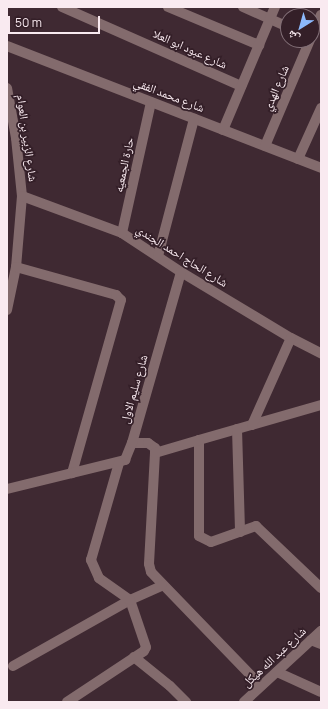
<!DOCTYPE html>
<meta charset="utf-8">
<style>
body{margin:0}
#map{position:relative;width:328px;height:709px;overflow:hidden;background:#3f2932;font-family:Manrope,"Noto Naskh Arabic",sans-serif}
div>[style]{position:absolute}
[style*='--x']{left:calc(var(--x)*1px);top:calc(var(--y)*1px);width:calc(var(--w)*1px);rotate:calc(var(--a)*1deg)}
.minor>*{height:10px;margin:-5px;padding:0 5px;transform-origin:5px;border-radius:5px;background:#836b6d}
span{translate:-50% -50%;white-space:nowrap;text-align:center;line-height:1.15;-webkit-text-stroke:3.5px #341f28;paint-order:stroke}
.street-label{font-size:12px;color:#f9eaf0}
.frame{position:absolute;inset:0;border:8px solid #f9eaf0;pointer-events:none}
.north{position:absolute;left:280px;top:8px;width:40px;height:40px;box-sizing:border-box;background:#341f28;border:1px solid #837078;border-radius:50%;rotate:217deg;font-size:11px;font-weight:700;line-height:16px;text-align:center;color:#f9eaf0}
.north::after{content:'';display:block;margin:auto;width:14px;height:18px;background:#8cb9fc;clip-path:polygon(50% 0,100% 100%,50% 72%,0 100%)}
.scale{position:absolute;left:8px;top:16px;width:92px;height:18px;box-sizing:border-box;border:2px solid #f9eaf0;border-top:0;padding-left:5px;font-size:12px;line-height:14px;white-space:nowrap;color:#f9eaf0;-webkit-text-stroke:3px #341f28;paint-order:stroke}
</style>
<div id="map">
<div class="minor">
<div style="--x:62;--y:7;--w:196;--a:23.8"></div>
<div style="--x:168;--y:7;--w:99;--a:22.7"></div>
<div style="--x:243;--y:7;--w:49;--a:24"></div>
<div style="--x:312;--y:36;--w:23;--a:-67"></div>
<div style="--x:7;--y:46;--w:337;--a:21.2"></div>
<div style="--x:7;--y:88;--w:51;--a:79.8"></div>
<div style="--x:16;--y:138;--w:58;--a:84.1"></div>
<div style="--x:22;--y:196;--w:71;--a:94.8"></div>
<div style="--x:16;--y:267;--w:44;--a:101.8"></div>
<div style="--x:223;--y:130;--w:134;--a:-67.1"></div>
<div style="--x:265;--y:146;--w:115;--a:-67"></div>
<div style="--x:298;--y:159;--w:56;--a:-65.7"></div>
<div style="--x:22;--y:196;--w:107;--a:20.3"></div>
<div style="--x:122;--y:233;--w:71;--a:33.5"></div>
<div style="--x:181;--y:272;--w:128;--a:31"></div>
<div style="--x:291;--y:338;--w:34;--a:27"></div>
<div style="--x:122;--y:233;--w:134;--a:-77.5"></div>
<div style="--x:158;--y:256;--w:142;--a:-75.3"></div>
<div style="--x:16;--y:267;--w:104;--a:15.6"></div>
<div style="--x:116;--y:295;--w:7;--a:45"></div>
<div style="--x:121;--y:300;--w:180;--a:105.8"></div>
<div style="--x:321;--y:405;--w:127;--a:164"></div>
<div style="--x:199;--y:440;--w:96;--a:90"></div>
<div style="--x:199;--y:536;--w:13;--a:27"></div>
<div style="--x:211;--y:542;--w:48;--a:-19.6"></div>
<div style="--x:256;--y:526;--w:90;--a:43.6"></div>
<div style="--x:252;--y:425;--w:95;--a:-65.9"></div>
<div style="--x:237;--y:429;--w:103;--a:88.3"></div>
<div style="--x:132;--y:443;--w:16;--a:0"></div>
<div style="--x:148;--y:443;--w:9;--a:36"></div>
<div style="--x:155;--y:448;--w:5;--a:90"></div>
<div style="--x:155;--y:453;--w:111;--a:93.1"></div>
<div style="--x:149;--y:564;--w:8;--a:76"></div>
<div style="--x:151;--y:572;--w:158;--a:46"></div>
<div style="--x:155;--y:453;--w:46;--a:-16.5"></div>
<div style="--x:7;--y:489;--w:122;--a:-13.8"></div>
<div style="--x:125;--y:460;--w:18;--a:-68"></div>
<div style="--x:132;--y:443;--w:178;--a:-74"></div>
<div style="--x:311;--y:640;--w:11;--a:22"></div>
<div style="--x:134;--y:657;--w:46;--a:38.9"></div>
<div style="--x:170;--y:686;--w:23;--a:45"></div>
<div style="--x:13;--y:666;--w:134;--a:-29.4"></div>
<div style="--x:130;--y:600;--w:35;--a:-24"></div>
<div style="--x:277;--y:672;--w:48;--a:24.4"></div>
<div style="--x:67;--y:702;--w:92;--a:-33.5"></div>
<div style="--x:144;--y:651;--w:4;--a:-63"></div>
<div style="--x:146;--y:647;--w:50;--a:-108.8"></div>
<div style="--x:130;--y:600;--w:38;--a:-145"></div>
<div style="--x:99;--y:578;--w:20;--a:-114"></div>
<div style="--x:91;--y:560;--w:101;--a:-73.9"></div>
<div style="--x:244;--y:702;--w:105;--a:-42.7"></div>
</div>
<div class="street-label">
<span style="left:190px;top:49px;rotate:24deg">شارع عبود ابو العلا</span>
<span style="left:276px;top:88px;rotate:-67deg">شارع الهدي</span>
<span style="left:169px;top:95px;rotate:21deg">شارع محمد الفقي</span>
<span style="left:27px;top:138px;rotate:82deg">شارع الزبير بن العوام</span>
<span style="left:124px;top:165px;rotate:-78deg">حارة الجمعيه</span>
<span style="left:182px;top:256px;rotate:32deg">شارع الحاج احمد الجندي</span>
<span style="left:134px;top:389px;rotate:-74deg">شارع سليم الاول</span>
<span style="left:274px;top:657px;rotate:-43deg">شارع عبد الله هيكل</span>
</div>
<div class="frame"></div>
<div class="north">ش</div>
<div class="scale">50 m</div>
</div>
